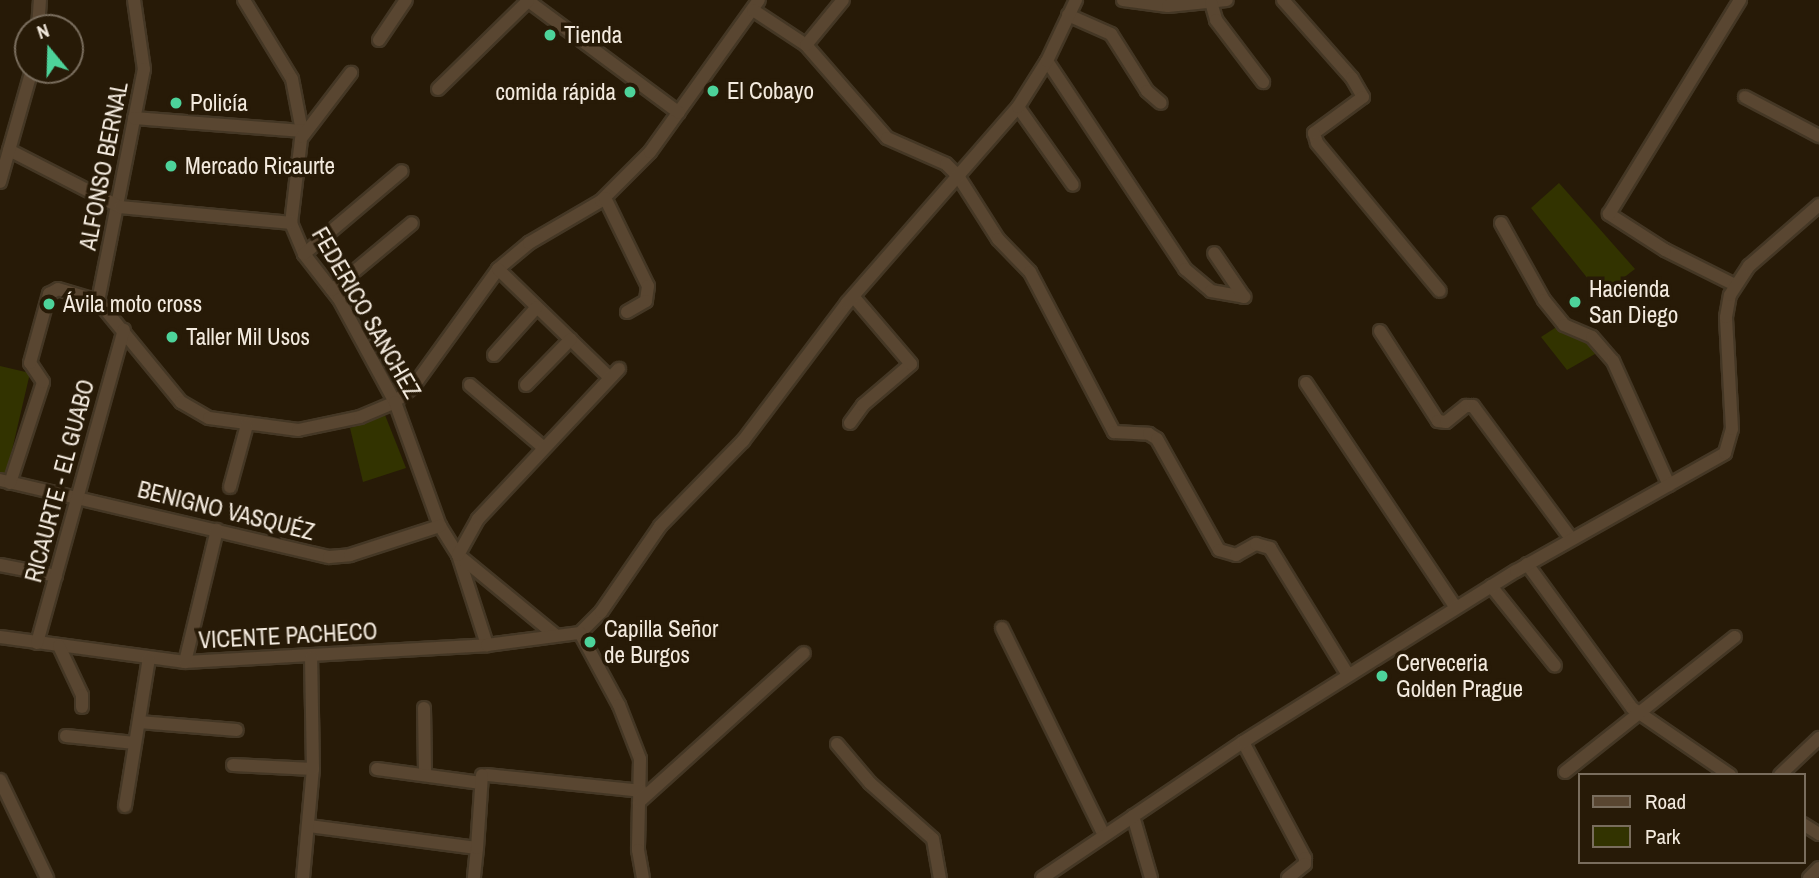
<!DOCTYPE html>
<meta charset="utf-8">
<style>
body{margin:0}
#map{position:relative;width:1819px;height:878px;overflow:hidden;background:#271a07;font-family:"Archivo Narrow",sans-serif}
div>[style]{position:absolute}
[style*='--x']{left:calc(var(--x)*1px);top:calc(var(--y)*1px);width:calc(var(--w)*1px);rotate:calc(var(--a)*1deg)}
.green>*{inset:0;background:#323300}
.roads{filter:drop-shadow(2px 0 #443725) drop-shadow(-2px 0 #443725) drop-shadow(0 2px #443725) drop-shadow(0 -2px #443725)}
.minor>*{height:12px;margin:-6px;padding:0 6px;transform-origin:6px;border-radius:6px;background:#594631}
.dots>*{width:19px;height:19px;translate:-50% -50%;box-sizing:border-box;border:4px solid #271a07;border-radius:50%}
span{translate:-50% -50%;white-space:nowrap;text-align:center;line-height:1.15;-webkit-text-stroke:7px #271a07;paint-order:stroke}
.poi-label{font-size:23px;color:#f3eade}
.left{translate:0 -50%;text-align:left}
.right{translate:-100% -50%;text-align:right}
.street-label{font-size:23px;color:#f3eade}
.legend{position:absolute;left:1578px;top:773px;width:228px;height:91px;box-sizing:border-box;background:#271a07;border:2px solid #796d5d;margin:0;padding:9px 12px;list-style:none;font-size:21px;color:#f3eade}
.legend li{display:flex;align-items:center;gap:14px;height:35px}
.legend b{width:35px;border:2px solid #796d5d}
.north{position:absolute;left:14px;top:14px;width:70px;height:70px;box-sizing:border-box;background:#271a07;border:2px solid #796d5d;border-radius:50%;rotate:341deg;font-size:19px;font-weight:700;line-height:28px;text-align:center;color:#f3eade}
.north::after{content:'';display:block;margin:auto;width:24px;height:32px;background:#4dd39a;clip-path:polygon(50% 0,100% 100%,50% 72%,0 100%)}
</style>
<div id="map">
<div class="green">
<div style="clip-path:polygon(1559px 183px,1635px 269px,1601px 295px,1531px 208px)"></div>
<div style="clip-path:polygon(1558px 326px,1597px 347px,1595px 354px,1567px 370px,1541px 337px)"></div>
<div style="clip-path:polygon(0 366px,30px 373px,6px 476px,0 475px)"></div>
<div style="clip-path:polygon(385px 415px,406px 468px,363px 482px,350px 428px)"></div>
</div>
<div class="roads">
<div class="minor">
<div style="--x:134;--y:0;--w:70;--a:81.8"></div>
<div style="--x:144;--y:69;--w:237;--a:101.2"></div>
<div style="--x:98;--y:301;--w:131;--a:50.6"></div>
<div style="--x:181;--y:402;--w:32;--a:30"></div>
<div style="--x:209;--y:418;--w:90;--a:7.7"></div>
<div style="--x:298;--y:430;--w:63;--a:-11.8"></div>
<div style="--x:360;--y:417;--w:38;--a:-23"></div>
<div style="--x:395;--y:402;--w:23;--a:-40"></div>
<div style="--x:413;--y:387;--w:145;--a:-54.2"></div>
<div style="--x:498;--y:269;--w:40;--a:-40"></div>
<div style="--x:529;--y:243;--w:83;--a:-30.3"></div>
<div style="--x:601;--y:201;--w:69;--a:-45"></div>
<div style="--x:650;--y:152;--w:187;--a:-54.4"></div>
<div style="--x:244;--y:0;--w:92;--a:58.7"></div>
<div style="--x:292;--y:79;--w:53;--a:79.1"></div>
<div style="--x:302;--y:131;--w:93;--a:96.8"></div>
<div style="--x:291;--y:223;--w:34;--a:67"></div>
<div style="--x:304;--y:254;--w:57;--a:52.1"></div>
<div style="--x:339;--y:299;--w:117;--a:61.5"></div>
<div style="--x:395;--y:402;--w:132;--a:70.1"></div>
<div style="--x:440;--y:526;--w:34;--a:58"></div>
<div style="--x:458;--y:555;--w:95;--a:72.1"></div>
<div style="--x:527;--y:0;--w:189;--a:36.6"></div>
<div style="--x:1123;--y:0;--w:45;--a:7.6"></div>
<div style="--x:1168;--y:6;--w:59;--a:-5.8"></div>
<div style="--x:1283;--y:0;--w:104;--a:48.5"></div>
<div style="--x:1352;--y:78;--w:22;--a:60"></div>
<div style="--x:1363;--y:97;--w:61;--a:143.7"></div>
<div style="--x:1314;--y:133;--w:10;--a:73"></div>
<div style="--x:1317;--y:143;--w:192;--a:50.3"></div>
<div style="--x:1211;--y:2;--w:19;--a:74"></div>
<div style="--x:1216;--y:20;--w:78;--a:52.8"></div>
<div style="--x:753;--y:10;--w:64;--a:33.4"></div>
<div style="--x:806;--y:45;--w:123;--a:48.9"></div>
<div style="--x:887;--y:138;--w:64;--a:23.8"></div>
<div style="--x:946;--y:164;--w:17;--a:45"></div>
<div style="--x:958;--y:176;--w:75;--a:57.6"></div>
<div style="--x:998;--y:239;--w:46;--a:45.9"></div>
<div style="--x:1030;--y:272;--w:181;--a:62.3"></div>
<div style="--x:1114;--y:432;--w:35;--a:3"></div>
<div style="--x:1149;--y:434;--w:9;--a:32"></div>
<div style="--x:1157;--y:439;--w:127;--a:60.8"></div>
<div style="--x:1219;--y:550;--w:18;--a:16"></div>
<div style="--x:1236;--y:555;--w:23;--a:-29"></div>
<div style="--x:1256;--y:544;--w:15;--a:16"></div>
<div style="--x:1270;--y:548;--w:149;--a:58.4"></div>
<div style="--x:1068;--y:15;--w:47;--a:23.8"></div>
<div style="--x:1111;--y:34;--w:67;--a:57.7"></div>
<div style="--x:1147;--y:91;--w:18;--a:41"></div>
<div style="--x:38;--y:28;--w:28;--a:-86"></div>
<div style="--x:379;--y:40;--w:48;--a:-56"></div>
<div style="--x:806;--y:45;--w:58;--a:-50.6"></div>
<div style="--x:1047;--y:61;--w:250;--a:56.4"></div>
<div style="--x:1185;--y:269;--w:34;--a:40"></div>
<div style="--x:1211;--y:291;--w:34;--a:10"></div>
<div style="--x:1244;--y:297;--w:53;--a:-124.3"></div>
<div style="--x:438;--y:89;--w:126;--a:-44.4"></div>
<div style="--x:1745;--y:97;--w:84;--a:27.8"></div>
<div style="--x:1018;--y:107;--w:95;--a:54.8"></div>
<div style="--x:134;--y:118;--w:169;--a:4.4"></div>
<div style="--x:302;--y:137;--w:81;--a:-52.6"></div>
<div style="--x:9;--y:150;--w:125;--a:27.2"></div>
<div style="--x:120;--y:207;--w:172;--a:5.3"></div>
<div style="--x:0;--y:182;--w:116;--a:-74.1"></div>
<div style="--x:605;--y:198;--w:98;--a:64"></div>
<div style="--x:648;--y:286;--w:15;--a:98"></div>
<div style="--x:646;--y:301;--w:22;--a:150"></div>
<div style="--x:1501;--y:223;--w:88;--a:60.8"></div>
<div style="--x:1544;--y:300;--w:32;--a:51"></div>
<div style="--x:1564;--y:325;--w:30;--a:23"></div>
<div style="--x:1592;--y:337;--w:32;--a:49"></div>
<div style="--x:1613;--y:361;--w:136;--a:65.7"></div>
<div style="--x:304;--y:254;--w:128;--a:-40.3"></div>
<div style="--x:498;--y:269;--w:156;--a:44.2"></div>
<div style="--x:1735;--y:285;--w:78;--a:-153.4"></div>
<div style="--x:1665;--y:250;--w:67;--a:-147.3"></div>
<div style="--x:1609;--y:214;--w:251;--a:-58.5"></div>
<div style="--x:332;--y:290;--w:104;--a:-39.9"></div>
<div style="--x:1380;--y:331;--w:107;--a:57.2"></div>
<div style="--x:1438;--y:421;--w:8;--a:7"></div>
<div style="--x:1446;--y:422;--w:26;--a:-39"></div>
<div style="--x:1466;--y:406;--w:7;--a:0"></div>
<div style="--x:1473;--y:406;--w:163;--a:53.5"></div>
<div style="--x:494;--y:355;--w:64;--a:-48.1"></div>
<div style="--x:1306;--y:383;--w:270;--a:56.3"></div>
<div style="--x:470;--y:385;--w:97;--a:40.4"></div>
<div style="--x:526;--y:385;--w:64;--a:-45.6"></div>
<div style="--x:850;--y:423;--w:22;--a:-54"></div>
<div style="--x:863;--y:405;--w:63;--a:-40.5"></div>
<div style="--x:911;--y:364;--w:89;--a:-130.5"></div>
<div style="--x:0;--y:480;--w:338;--a:13.2"></div>
<div style="--x:329;--y:557;--w:21;--a:-5"></div>
<div style="--x:350;--y:555;--w:95;--a:-17.9"></div>
<div style="--x:10;--y:483;--w:106;--a:-71.9"></div>
<div style="--x:43;--y:382;--w:23;--a:-124"></div>
<div style="--x:30;--y:363;--w:72;--a:-74.6"></div>
<div style="--x:49;--y:294;--w:10;--a:-29"></div>
<div style="--x:58;--y:289;--w:42;--a:16.7"></div>
<div style="--x:230;--y:487;--w:64;--a:-74.7"></div>
<div style="--x:1527;--y:564;--w:178;--a:53.9"></div>
<div style="--x:1632;--y:708;--w:119;--a:34.4"></div>
<div style="--x:0;--y:565;--w:57;--a:11.1"></div>
<div style="--x:1491;--y:586;--w:102;--a:51.3"></div>
<div style="--x:1002;--y:628;--w:231;--a:63.8"></div>
<div style="--x:580;--y:633;--w:30;--a:-45"></div>
<div style="--x:601;--y:612;--w:104;--a:-55.5"></div>
<div style="--x:660;--y:526;--w:119;--a:-45.7"></div>
<div style="--x:743;--y:441;--w:173;--a:-53"></div>
<div style="--x:847;--y:303;--w:260;--a:-48.9"></div>
<div style="--x:1018;--y:107;--w:54;--a:-57.8"></div>
<div style="--x:1047;--y:61;--w:68;--a:-64.6"></div>
<div style="--x:580;--y:633;--w:82;--a:61.6"></div>
<div style="--x:619;--y:705;--w:58;--a:68.7"></div>
<div style="--x:640;--y:759;--w:91;--a:91.3"></div>
<div style="--x:638;--y:850;--w:28;--a:80"></div>
<div style="--x:554;--y:634;--w:124;--a:-140.5"></div>
<div style="--x:458;--y:555;--w:41;--a:-60.9"></div>
<div style="--x:478;--y:519;--w:206;--a:-46.8"></div>
<div style="--x:0;--y:637;--w:187;--a:7.7"></div>
<div style="--x:185;--y:662;--w:302;--a:-3.2"></div>
<div style="--x:487;--y:645;--w:94;--a:-7.4"></div>
<div style="--x:37;--y:643;--w:325;--a:-74.5"></div>
<div style="--x:59;--y:646;--w:54;--a:64.9"></div>
<div style="--x:82;--y:695;--w:12;--a:90"></div>
<div style="--x:185;--y:662;--w:136;--a:-76.4"></div>
<div style="--x:424;--y:708;--w:66;--a:89.1"></div>
<div style="--x:139;--y:722;--w:98;--a:4.7"></div>
<div style="--x:66;--y:736;--w:69;--a:5.8"></div>
<div style="--x:1243;--y:742;--w:132;--a:61.9"></div>
<div style="--x:1305;--y:858;--w:6;--a:90"></div>
<div style="--x:1305;--y:864;--w:22;--a:141"></div>
<div style="--x:837;--y:744;--w:51;--a:49.8"></div>
<div style="--x:870;--y:783;--w:84;--a:41.6"></div>
<div style="--x:933;--y:839;--w:40;--a:80"></div>
<div style="--x:233;--y:765;--w:80;--a:2.9"></div>
<div style="--x:377;--y:769;--w:105;--a:7.7"></div>
<div style="--x:1565;--y:772;--w:217;--a:-38.5"></div>
<div style="--x:487;--y:775;--w:155;--a:5.9"></div>
<div style="--x:1780;--y:775;--w:54;--a:-43.5"></div>
<div style="--x:0;--y:780;--w:109;--a:64.4"></div>
<div style="--x:639;--y:802;--w:222;--a:-42.1"></div>
<div style="--x:125;--y:806;--w:150;--a:-80.8"></div>
<div style="--x:1133;--y:816;--w:65;--a:73.8"></div>
<div style="--x:1803;--y:824;--w:19;--a:32"></div>
<div style="--x:309;--y:826;--w:169;--a:7.5"></div>
<div style="--x:477;--y:848;--w:30;--a:96"></div>
<div style="--x:477;--y:848;--w:73;--a:-86.1"></div>
<div style="--x:303;--y:878;--w:109;--a:-84.8"></div>
<div style="--x:313;--y:769;--w:112;--a:-91"></div>
<div style="--x:1042;--y:878;--w:243;--a:-34.1"></div>
<div style="--x:1243;--y:742;--w:322;--a:-32.1"></div>
<div style="--x:1516;--y:571;--w:240;--a:-29.4"></div>
<div style="--x:1725;--y:453;--w:25;--a:-74"></div>
<div style="--x:1732;--y:429;--w:112;--a:-93.1"></div>
<div style="--x:1726;--y:317;--w:22;--a:-80"></div>
<div style="--x:1730;--y:295;--w:35;--a:-57"></div>
<div style="--x:1749;--y:266;--w:93;--a:-41.1"></div>
<div style="--x:1809;--y:878;--w:14;--a:-45"></div>
</div>
</div>
<div class="dots">
<div style="left:550px;top:35px;background:#4dd39a"></div>
<div style="left:713px;top:91px;background:#4dd39a"></div>
<div style="left:630px;top:92px;background:#4dd39a"></div>
<div style="left:176px;top:103px;background:#4dd39a"></div>
<div style="left:171px;top:166px;background:#4dd39a"></div>
<div style="left:1575px;top:302px;background:#4dd39a"></div>
<div style="left:49px;top:304px;background:#4dd39a"></div>
<div style="left:172px;top:337px;background:#4dd39a"></div>
<div style="left:590px;top:642px;background:#4dd39a"></div>
<div style="left:1382px;top:676px;background:#4dd39a"></div>
</div>
<div class="poi-label">
<span class="left" style="left:564px;top:35px">Tienda</span>
<span class="left" style="left:727px;top:91px">El Cobayo</span>
<span class="right" style="left:616px;top:92px">comida rápida</span>
<span class="left" style="left:190px;top:103px">Policía</span>
<span class="left" style="left:185px;top:166px">Mercado Ricaurte</span>
<span class="left" style="left:1589px;top:302px">Hacienda<br>San Diego</span>
<span class="left" style="left:63px;top:304px">Ávila moto cross</span>
<span class="left" style="left:186px;top:337px">Taller Mil Usos</span>
<span class="left" style="left:604px;top:642px">Capilla Señor<br>de Burgos</span>
<span class="left" style="left:1396px;top:676px">Cerveceria<br>Golden Prague</span>
</div>
<div class="street-label">
<span style="left:104px;top:166px;rotate:-79deg">ALFONSO BERNAL</span>
<span style="left:366px;top:313px;rotate:60deg">FEDERICO SANCHEZ</span>
<span style="left:60px;top:481px;rotate:-75deg">RICAURTE - EL GUABO</span>
<span style="left:226px;top:511px;rotate:14deg">BENIGNO VASQUÉZ</span>
<span style="left:288px;top:636px;rotate:-3deg">VICENTE PACHECO</span>
</div>
<ul class="legend">
<li><b style="height:9px;background:#594631"></b>Road</li>
<li><b style="height:19px;background:#323300"></b>Park</li>
</ul>
<div class="north">N</div>
</div>
